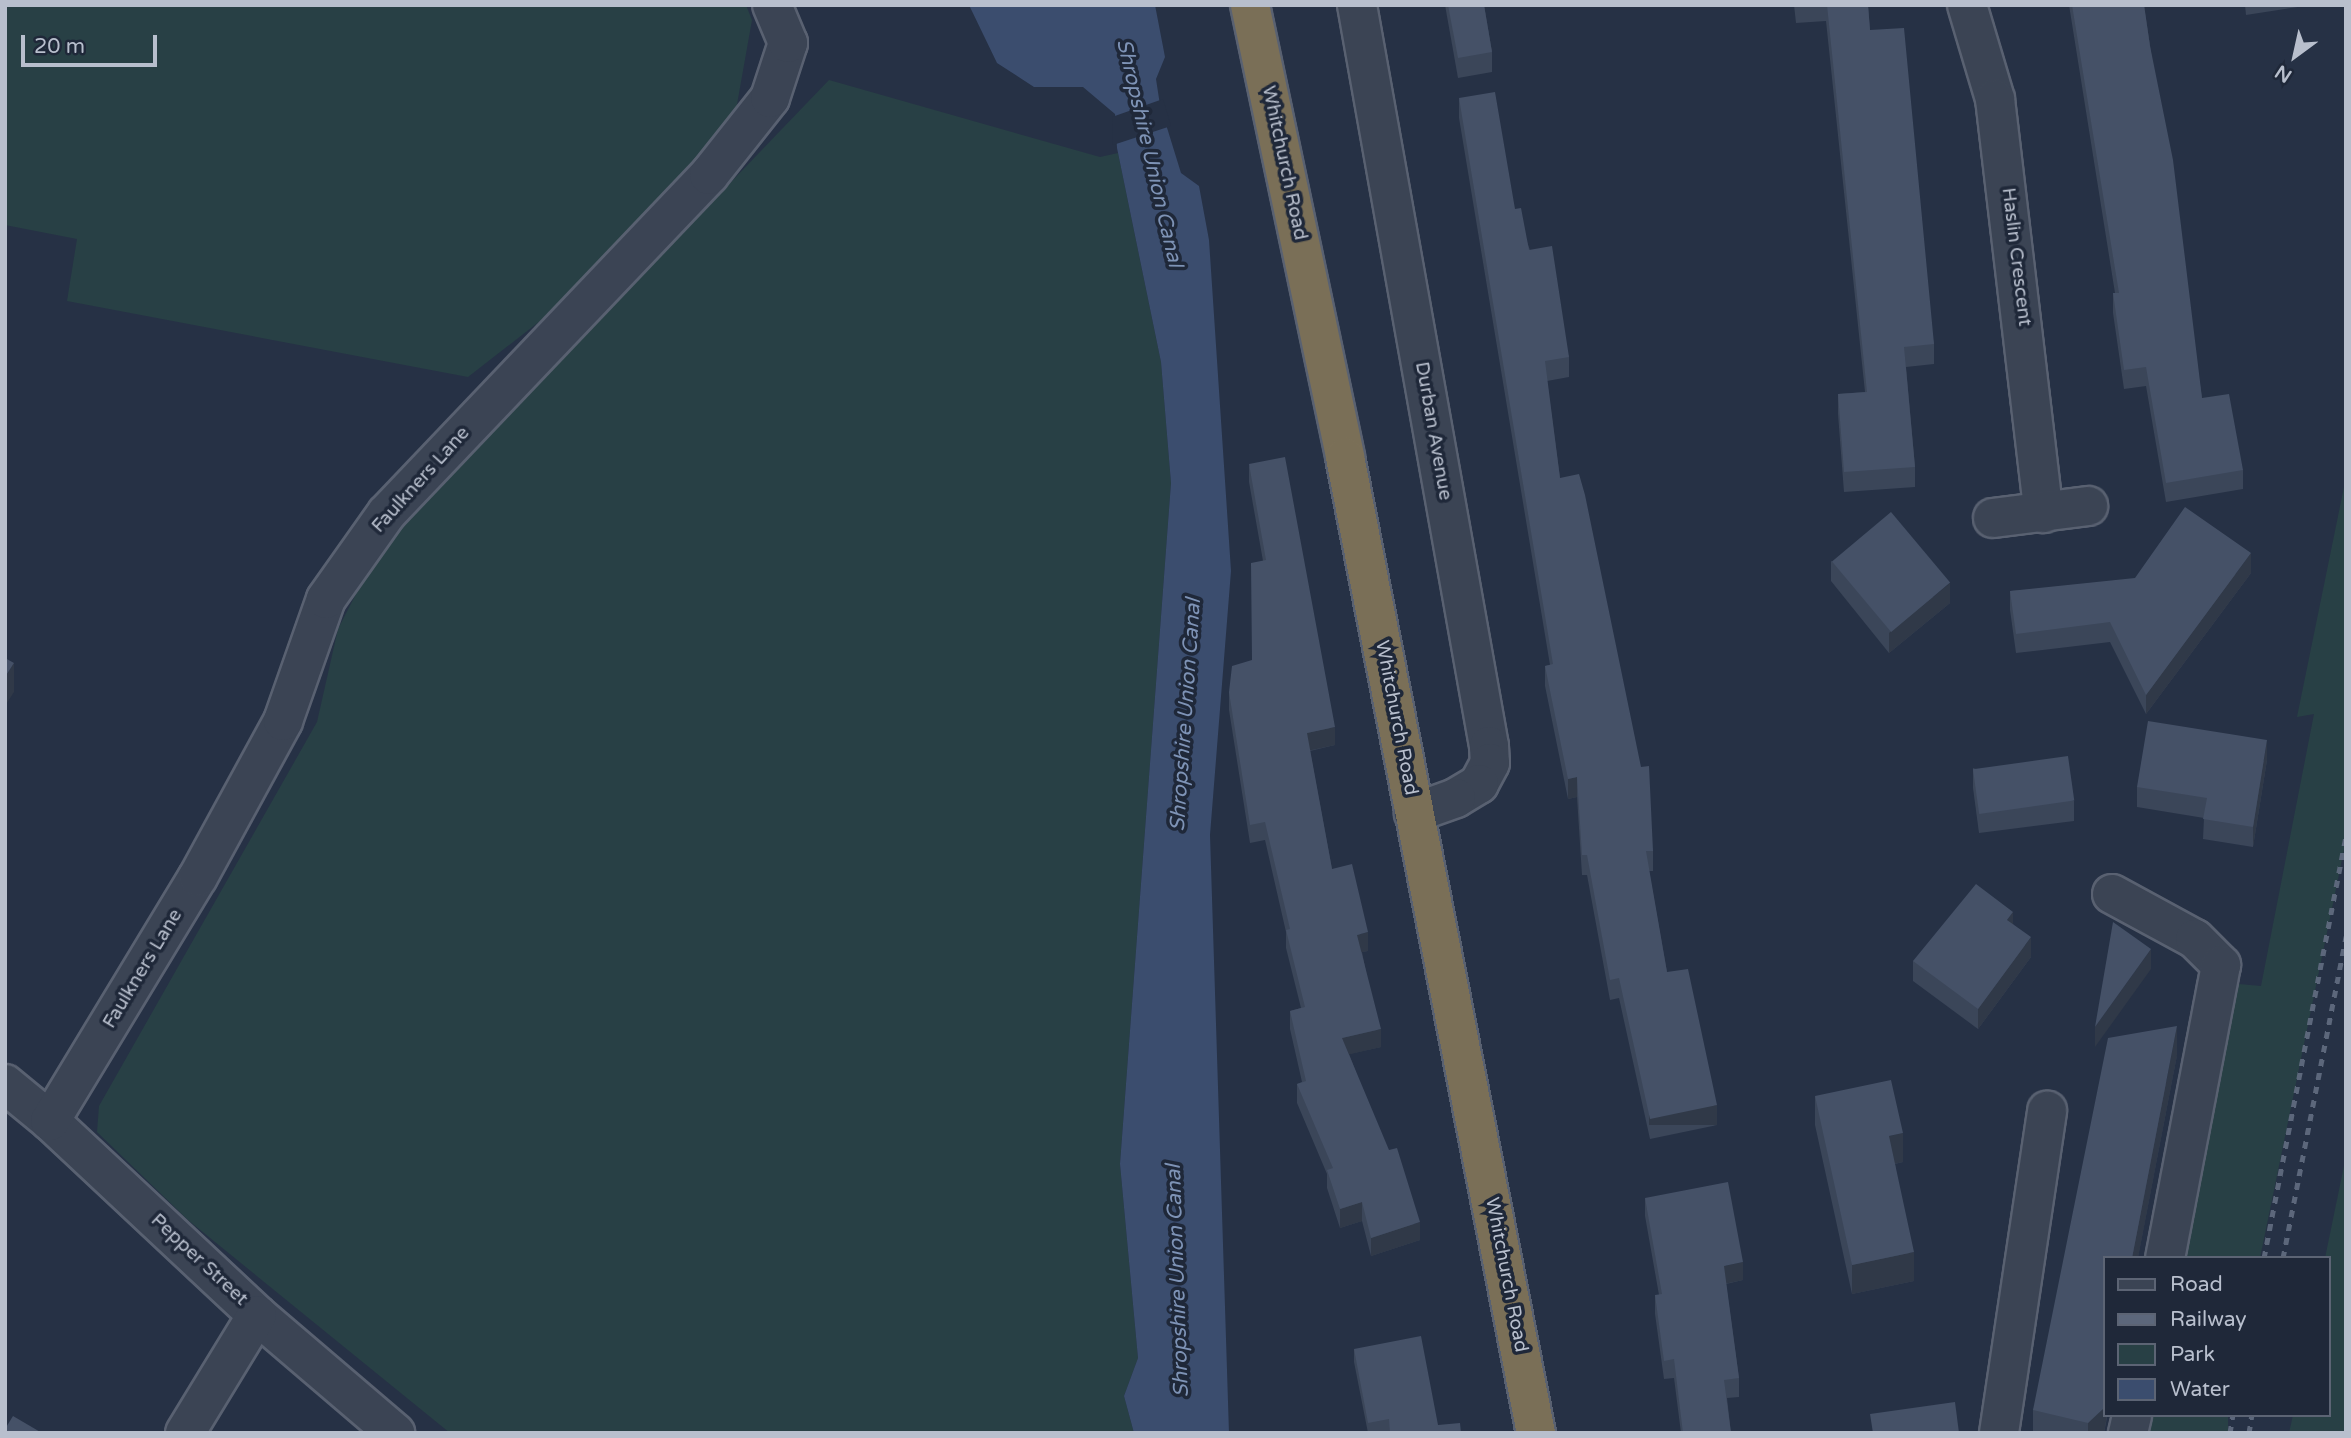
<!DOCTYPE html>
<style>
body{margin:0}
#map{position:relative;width:2351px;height:1438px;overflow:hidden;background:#263145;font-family:"Varela Round",sans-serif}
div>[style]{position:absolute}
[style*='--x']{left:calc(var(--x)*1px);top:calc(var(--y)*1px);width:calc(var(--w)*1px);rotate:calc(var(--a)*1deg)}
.green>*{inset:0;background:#284045;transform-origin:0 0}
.water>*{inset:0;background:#3b4d6e}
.pier>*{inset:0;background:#263145}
.roads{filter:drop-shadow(2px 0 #596171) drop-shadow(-2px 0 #596171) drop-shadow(0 2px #596171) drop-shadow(0 -2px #596171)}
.minor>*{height:38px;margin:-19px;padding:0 19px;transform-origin:19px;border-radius:19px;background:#3b4454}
.highway>*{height:38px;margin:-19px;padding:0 19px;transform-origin:19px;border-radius:19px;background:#7a6f57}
.rail>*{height:5px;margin-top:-2.5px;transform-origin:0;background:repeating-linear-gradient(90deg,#5c677b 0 7px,transparent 0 14px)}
.wall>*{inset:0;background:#3b4659}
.shaded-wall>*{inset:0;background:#303948;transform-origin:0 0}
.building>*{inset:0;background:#455167;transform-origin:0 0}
span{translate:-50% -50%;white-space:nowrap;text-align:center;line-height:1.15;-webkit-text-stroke:7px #1f2839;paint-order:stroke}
.street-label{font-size:19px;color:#b8bfcd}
.water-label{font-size:21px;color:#7e93b6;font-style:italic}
.frame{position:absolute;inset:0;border:7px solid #b8bfcd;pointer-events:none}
.legend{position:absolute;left:2103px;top:1256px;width:228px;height:161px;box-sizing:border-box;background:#1f2839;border:2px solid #5c6474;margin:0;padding:9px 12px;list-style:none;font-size:21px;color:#b8bfcd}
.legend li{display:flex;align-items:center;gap:14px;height:35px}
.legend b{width:35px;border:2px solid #5c6474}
.north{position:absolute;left:2260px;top:21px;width:70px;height:70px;-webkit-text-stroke:5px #1f2839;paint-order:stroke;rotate:213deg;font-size:19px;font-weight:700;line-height:28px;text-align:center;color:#b8bfcd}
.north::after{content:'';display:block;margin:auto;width:24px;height:32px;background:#b8bfcd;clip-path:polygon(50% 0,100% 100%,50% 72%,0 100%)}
.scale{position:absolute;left:21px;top:35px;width:136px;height:32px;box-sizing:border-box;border:4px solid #b8bfcd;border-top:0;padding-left:9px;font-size:21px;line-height:24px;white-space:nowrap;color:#b8bfcd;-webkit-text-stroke:5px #1f2839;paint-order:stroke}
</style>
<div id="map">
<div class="green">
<div style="clip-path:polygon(5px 5px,746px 5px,752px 20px,736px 110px,683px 176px,540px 321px,468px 377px,67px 301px,77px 239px,5px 225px)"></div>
<div style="clip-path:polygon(829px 80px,1100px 157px,1118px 153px,1161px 362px,1171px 483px,1120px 1164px,1138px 1358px,1124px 1396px,1134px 1433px,450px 1433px,188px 1220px,97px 1132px,99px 1106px,317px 722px,338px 629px,357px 592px,399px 528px)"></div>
<div style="clip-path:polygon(2346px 477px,2346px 840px,2260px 1258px,2182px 1258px,2239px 984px,2261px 986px,2314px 714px,2297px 717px)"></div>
<div style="clip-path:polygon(2346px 1156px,2346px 1433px,2289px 1433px,2293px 1415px,2328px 1415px,2325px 1258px)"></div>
<div style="left:2150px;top:1415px;width:78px;height:18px"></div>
</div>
<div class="water">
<div style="clip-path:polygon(969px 5px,1155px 5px,1165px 57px,1156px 79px,1160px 105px,1181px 173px,1199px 186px,1209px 240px,1231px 571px,1210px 835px,1229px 1433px,1134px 1433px,1124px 1396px,1138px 1358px,1120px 1164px,1171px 483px,1161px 362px,1117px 148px,1115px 114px,1083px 87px,1034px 87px,997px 63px)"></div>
</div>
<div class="pier">
<div style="clip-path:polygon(1163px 99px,1171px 126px,1113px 145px,1112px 117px)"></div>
</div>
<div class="roads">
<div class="minor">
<div style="--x:1357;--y:5;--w:753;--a:79.9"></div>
<div style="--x:1489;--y:746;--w:17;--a:87"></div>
<div style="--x:1490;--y:763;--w:24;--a:118"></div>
<div style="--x:1479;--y:784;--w:27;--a:149"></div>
<div style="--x:1456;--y:798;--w:45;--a:160.3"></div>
<div style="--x:1967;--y:5;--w:98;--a:73.4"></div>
<div style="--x:1995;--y:99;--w:417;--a:83.3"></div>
<div style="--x:1993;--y:518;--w:96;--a:-7.2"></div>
<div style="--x:2112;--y:894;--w:94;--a:28.5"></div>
<div style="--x:2195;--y:939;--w:37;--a:45"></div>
<div style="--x:2221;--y:965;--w:298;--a:100.8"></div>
<div style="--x:5;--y:1084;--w:58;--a:39.4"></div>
<div style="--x:50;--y:1121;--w:284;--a:43.1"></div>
<div style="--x:257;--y:1315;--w:182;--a:40.5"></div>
<div style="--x:50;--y:1121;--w:285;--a:-58.8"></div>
<div style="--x:198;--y:877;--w:178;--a:-61.4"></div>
<div style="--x:283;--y:721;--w:129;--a:-70.6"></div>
<div style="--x:326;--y:599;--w:105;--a:-54.7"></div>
<div style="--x:387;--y:513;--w:467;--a:-46.4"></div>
<div style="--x:709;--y:175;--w:98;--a:-51.6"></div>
<div style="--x:770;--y:98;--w:58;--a:-71.9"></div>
<div style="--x:788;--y:43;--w:41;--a:-112.8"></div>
<div style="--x:185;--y:1433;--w:138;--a:-58.6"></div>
<div style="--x:1999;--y:1433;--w:326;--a:-81.5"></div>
<div style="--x:2128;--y:1433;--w:18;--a:-77"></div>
</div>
<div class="highway">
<div style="--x:1250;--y:5;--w:462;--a:78.1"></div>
<div style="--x:1345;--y:457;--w:995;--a:78.93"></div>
</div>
</div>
<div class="rail">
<div style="--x:2264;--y:1258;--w:431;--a:-79"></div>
<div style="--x:2283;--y:1258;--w:328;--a:-78.9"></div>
<div style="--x:2230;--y:1433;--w:18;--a:-81"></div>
<div style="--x:2249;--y:1433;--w:18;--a:-81"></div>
</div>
<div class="wall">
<div style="clip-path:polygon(1445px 5px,1484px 5px,1492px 52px,1492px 72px,1458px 78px)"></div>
<div style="clip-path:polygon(1794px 5px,1868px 5px,1870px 30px,1934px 344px,1934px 364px,1906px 367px,1915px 467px,1915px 487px,1844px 492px,1838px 414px,1838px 394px,1865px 392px,1826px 21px,1796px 23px)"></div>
<div style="clip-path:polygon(2069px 5px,2144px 5px,2202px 398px,2243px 470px,2243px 489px,2166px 502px,2146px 386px,2124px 389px,2113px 313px,2113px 293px,2115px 293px)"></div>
<div style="clip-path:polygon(2245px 5px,2311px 5px,2246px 15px)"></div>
<div style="clip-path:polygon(1459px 98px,1515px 209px,1569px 357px,1569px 377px,1547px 381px,1560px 478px,1653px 851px,1653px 871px,1649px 871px,1667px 972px,1717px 1125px,1650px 1139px,1619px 998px,1610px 1000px,1587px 875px,1582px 875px,1577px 797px,1568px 799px,1545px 686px,1545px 666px,1550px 665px,1459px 118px)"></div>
<div style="clip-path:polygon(1249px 464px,1335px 745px,1310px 751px,1332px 869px,1368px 951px,1362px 952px,1381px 1047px,1349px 1054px,1420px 1240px,1371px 1256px,1362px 1221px,1340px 1228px,1327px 1188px,1327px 1174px,1297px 1103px,1297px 1084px,1302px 1082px,1290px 1029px,1290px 1011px,1301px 1008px,1286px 948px,1286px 932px,1265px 840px,1250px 843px,1229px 710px,1229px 692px,1252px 660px,1263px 561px,1249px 482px)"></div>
<div style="clip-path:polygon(1831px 561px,1950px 603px,1889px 653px,1831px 581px)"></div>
<div style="clip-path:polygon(2251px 573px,2146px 714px,2110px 642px,2016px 653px,2010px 610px,2010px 591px)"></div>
<div style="clip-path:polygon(2267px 760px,2253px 847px,2203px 839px,2204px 818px,2137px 807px,2137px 787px)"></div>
<div style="clip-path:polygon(1973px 768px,2074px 801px,2074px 821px,1979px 833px,1973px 788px)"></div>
<div style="clip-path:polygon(2013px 924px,2031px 957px,1978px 1029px,1913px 981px,1913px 961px)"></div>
<div style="clip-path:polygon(2177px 1055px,2104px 1433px,2033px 1433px,2033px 1410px)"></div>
<div style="clip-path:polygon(1815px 1096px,1903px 1162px,1895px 1164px,1914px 1281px,1852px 1294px,1815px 1125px)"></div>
<div style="clip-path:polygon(1645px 1198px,1743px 1280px,1726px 1284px,1739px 1378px,1739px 1397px,1727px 1398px,1731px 1433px,1681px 1433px,1674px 1378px,1664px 1379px,1655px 1314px,1655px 1295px,1659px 1295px,1645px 1216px)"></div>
<div style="clip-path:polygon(1354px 1349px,1438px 1425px,1461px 1433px,1368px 1433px,1354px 1362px)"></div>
</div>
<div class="shaded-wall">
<div style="clip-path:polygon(2251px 553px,2251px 573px,2146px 714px,2146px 695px)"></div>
<div style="clip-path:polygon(1950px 583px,1950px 603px,1889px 653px,1889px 633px)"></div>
<div style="clip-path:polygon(14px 663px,14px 692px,5px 706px,5px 677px)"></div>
<div style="clip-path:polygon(1335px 727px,1335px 745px,1307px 751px,1307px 733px)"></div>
<div style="clip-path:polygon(2267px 740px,2267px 760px,2253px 847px,2253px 827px)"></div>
<div style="clip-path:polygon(1577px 777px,1577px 797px,1568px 799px,1568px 779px)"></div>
<div style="clip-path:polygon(2013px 912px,2013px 932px,2007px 920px)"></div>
<div style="clip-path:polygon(1368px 932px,1368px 951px,1357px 953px,1357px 935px)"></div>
<div style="clip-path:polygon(2031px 937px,2031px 957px,1978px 1029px,1978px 1009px)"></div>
<div style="clip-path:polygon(2151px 949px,2151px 969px,2095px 1047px,2095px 1027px)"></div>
<div style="clip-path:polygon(2177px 1026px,2177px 1055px,2138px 1258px,2132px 1258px)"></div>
<div style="clip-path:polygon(1381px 1029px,1381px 1047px,1342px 1056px,1342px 1038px)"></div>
<div style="left:1717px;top:1105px;width:20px;height:68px;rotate:90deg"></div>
<div style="clip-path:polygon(1903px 1133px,1903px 1162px,1889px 1165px,1889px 1136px)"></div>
<div style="clip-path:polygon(1362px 1202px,1362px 1221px,1340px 1228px,1340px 1209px)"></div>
<div style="clip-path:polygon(1420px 1222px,1420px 1240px,1371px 1256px,1371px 1238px)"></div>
<div style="clip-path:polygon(1914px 1252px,1914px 1281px,1852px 1294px,1852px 1265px)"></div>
<div style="clip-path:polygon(1743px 1262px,1743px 1280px,1724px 1284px,1724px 1266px)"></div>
<div style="clip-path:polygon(2104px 1401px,2104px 1415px,2107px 1415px,2104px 1433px,2088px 1433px,2088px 1423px)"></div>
</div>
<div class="building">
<div style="clip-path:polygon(1448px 5px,1484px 5px,1492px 52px,1458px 58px)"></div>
<div style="clip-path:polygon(1827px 5px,1868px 5px,1870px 30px,1904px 28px,1934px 344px,1904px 347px,1915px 467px,1844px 472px,1838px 394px,1867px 392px)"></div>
<div style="clip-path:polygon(2072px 5px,2144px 5px,2150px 46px,2173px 160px,2202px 398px,2229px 394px,2243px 470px,2166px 483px,2146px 367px,2124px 370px,2113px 293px,2119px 293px)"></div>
<div style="clip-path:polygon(1495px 92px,1515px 209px,1521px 208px,1529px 250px,1552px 246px,1569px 357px,1545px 361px,1560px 478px,1579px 474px,1585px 495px,1641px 767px,1649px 766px,1653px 851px,1646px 851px,1667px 972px,1688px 969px,1717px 1105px,1650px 1119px,1619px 978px,1610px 980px,1587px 855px,1582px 855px,1577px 777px,1568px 779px,1545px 666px,1553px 664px,1459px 98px)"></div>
<div style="clip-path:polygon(1285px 457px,1335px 727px,1307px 733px,1332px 869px,1352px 864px,1368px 932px,1357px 935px,1381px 1029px,1342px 1038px,1389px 1150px,1397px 1148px,1420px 1222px,1371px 1238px,1362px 1202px,1340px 1209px,1327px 1170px,1333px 1168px,1297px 1084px,1306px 1081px,1290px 1011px,1305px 1007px,1286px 930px,1290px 929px,1265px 822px,1250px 825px,1229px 692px,1232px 666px,1252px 660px,1251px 563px,1266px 560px,1249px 464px)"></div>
<div style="clip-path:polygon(2185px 507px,2251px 553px,2146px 695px,2110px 622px,2016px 634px,2010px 591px,2135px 578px)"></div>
<div style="left:1891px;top:512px;width:92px;height:77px;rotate:50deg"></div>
<div style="clip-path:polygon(5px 658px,14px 663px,5px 677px)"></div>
<div style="clip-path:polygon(2148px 721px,2267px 740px,2253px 827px,2203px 819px,2207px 798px,2137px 787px)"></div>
<div style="left:2068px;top:756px;width:45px;height:96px;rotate:82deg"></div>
<div style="clip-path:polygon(1976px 884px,2013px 912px,2007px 920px,2031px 937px,1978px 1009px,1913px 961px)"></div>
<div style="clip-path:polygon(2113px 922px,2151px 949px,2095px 1027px)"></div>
<div style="clip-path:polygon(2177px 1026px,2132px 1258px,2104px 1258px,2104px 1401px,2103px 1409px,2088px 1423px,2033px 1410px,2108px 1038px)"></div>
<div style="clip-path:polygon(1891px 1080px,1903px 1133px,1889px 1136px,1914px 1252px,1852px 1265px,1815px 1096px)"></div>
<div style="clip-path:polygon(1728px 1182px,1743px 1262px,1724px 1266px,1739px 1378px,1724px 1380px,1731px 1433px,1683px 1433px,1674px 1359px,1664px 1361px,1655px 1295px,1662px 1294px,1645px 1198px)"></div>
<div style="clip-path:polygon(1421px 1336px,1438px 1425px,1460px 1423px,1461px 1433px,1390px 1433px,1389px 1419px,1368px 1423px,1354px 1349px)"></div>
<div style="clip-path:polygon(1955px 1402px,1959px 1433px,1873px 1433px,1870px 1414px)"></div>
<div style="clip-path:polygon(13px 1416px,42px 1433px,5px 1433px,5px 1429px)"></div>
</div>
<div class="street-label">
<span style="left:1284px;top:163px;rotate:78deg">Whitchurch Road</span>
<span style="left:2016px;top:257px;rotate:83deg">Haslin Crescent</span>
<span style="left:1433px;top:431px;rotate:80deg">Durban Avenue</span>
<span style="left:421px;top:480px;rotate:-48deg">Faulkners Lane</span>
<span style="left:1396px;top:718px;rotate:79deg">Whitchurch Road</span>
<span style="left:143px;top:969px;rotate:-59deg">Faulkners Lane</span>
<span style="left:199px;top:1260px;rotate:43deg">Pepper Street</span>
<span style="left:1506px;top:1275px;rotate:79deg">Whitchurch Road</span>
</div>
<div class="water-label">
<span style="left:1149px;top:153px;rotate:77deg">Shropshire Union Canal</span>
<span style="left:1186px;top:715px;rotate:-86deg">Shropshire Union Canal</span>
<span style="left:1178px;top:1281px;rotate:-92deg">Shropshire Union Canal</span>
</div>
<div class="frame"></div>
<ul class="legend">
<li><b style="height:9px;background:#3b4454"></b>Road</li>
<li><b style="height:9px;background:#5c677b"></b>Railway</li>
<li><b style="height:19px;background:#284045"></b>Park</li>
<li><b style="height:19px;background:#3b4d6e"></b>Water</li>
</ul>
<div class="north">N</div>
<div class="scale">20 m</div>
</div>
